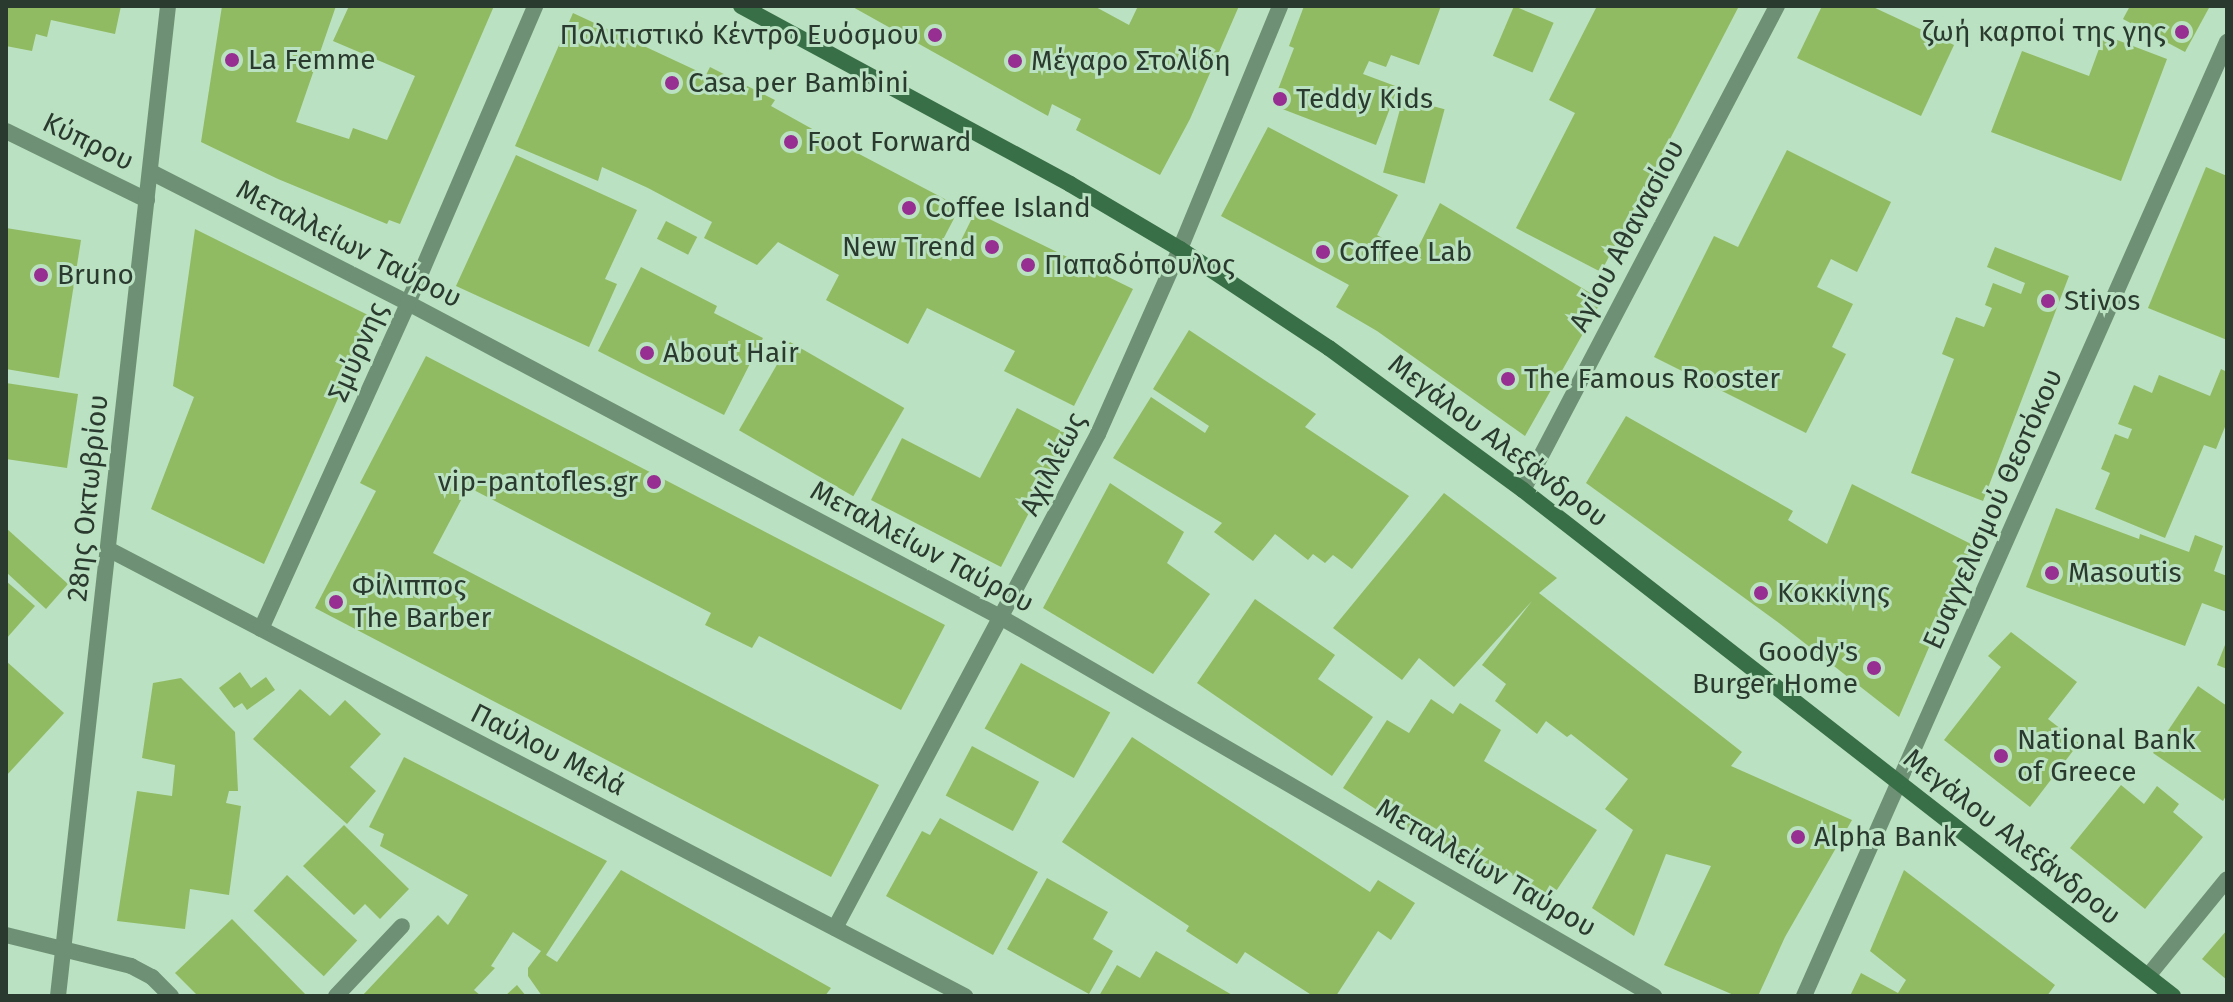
<!DOCTYPE html>
<meta charset="utf-8">
<style>
body{margin:0}
#map{position:relative;width:2233px;height:1002px;overflow:hidden;background:#bae1c1;font-family:"Fira Sans",sans-serif}
div>[style]{position:absolute}
[style*='--x']{left:calc(var(--x)*1px);top:calc(var(--y)*1px);width:calc(var(--w)*1px);rotate:calc(var(--a)*1deg)}
.building>*{inset:0;background:#90bb62;transform-origin:0 0}
.minor>*{height:16px;margin:-8px;padding:0 8px;transform-origin:8px;border-radius:8px;background:#6e9175}
.tertiary>*{height:16px;margin:-8px;padding:0 8px;transform-origin:8px;border-radius:8px;background:#6e9175}
.secondary>*{height:16px;margin:-8px;padding:0 8px;transform-origin:8px;border-radius:8px;background:#396f47}
.dots>*{width:22px;height:22px;translate:-50% -50%;box-sizing:border-box;border:4px solid #bae1c1;border-radius:50%}
span{translate:-50% -50%;white-space:nowrap;text-align:center;line-height:1.15;-webkit-text-stroke:6px #bae1c1;paint-order:stroke}
.poi-label{font-size:28px;color:#2b3a2e}
.right{translate:-100% -50%;text-align:right}
.left{translate:0 -50%;text-align:left}
.street-label{font-size:28px;color:#2b3a2e}
.frame{position:absolute;inset:0;border:8px solid #2b3a2e;pointer-events:none}
</style>
<div id="map">
<div class="building">
<div style="clip-path:polygon(6px 6px,121px 6px,115px 34px,51px 20px,47px 37px,36px 34px,32px 51px,6px 46px)"></div>
<div style="clip-path:polygon(222px 6px,336px 6px,296px 122px,349px 139px,353px 128px,387px 140px,415px 76px,333px 41px,349px 6px,494px 6px,400px 224px,389px 220px,387px 224px,278px 179px,201px 142px)"></div>
<div style="clip-path:polygon(851px 6px,1094px 6px,1129px 25px,1138px 6px,1239px 6px,1190px 119px,1160px 175px,1076px 130px,1081px 119px,1052px 104px,1048px 116px)"></div>
<div style="clip-path:polygon(1304px 6px,1441px 6px,1419px 65px,1391px 55px,1386px 67px,1369px 61px,1363px 74px,1398px 87px,1376px 145px,1272px 105px,1294px 48px,1289px 46px)"></div>
<div style="left:1514px;top:6px;width:43px;height:54px;rotate:23deg"></div>
<div style="clip-path:polygon(1597px 6px,1739px 6px,1601px 272px,1516px 228px,1575px 113px,1549px 100px)"></div>
<div style="clip-path:polygon(1822px 6px,1871px 6px,1954px 45px,1921px 116px,1797px 58px)"></div>
<div style="clip-path:polygon(2130px 6px,2210px 6px,2185px 52px,2123px 19px)"></div>
<div style="clip-path:polygon(573px 13px,706px 75px,710px 67px,775px 100px,771px 106px,832px 140px,826px 151px,842px 145px,960px 207px,936px 253px,951px 261px,975px 212px,1133px 289px,1074px 406px,1004px 371px,1015px 351px,927px 308px,908px 344px,826px 300px,839px 275px,778px 242px,757px 265px,704px 238px,712px 222px,648px 188px,602px 167px,598px 181px,515px 146px)"></div>
<div style="clip-path:polygon(2104px 35px,2167px 59px,2121px 181px,1991px 132px,2022px 51px,2089px 76px)"></div>
<div style="left:1403px;top:98px;width:43px;height:77px;rotate:15deg"></div>
<div style="clip-path:polygon(1268px 127px,1398px 195px,1377px 235px,1414px 256px,1440px 203px,1602px 300px,1525px 436px,1377px 331px,1336px 307px,1349px 285px,1221px 216px)"></div>
<div style="clip-path:polygon(1787px 150px,1891px 202px,1857px 272px,1831px 259px,1817px 287px,1853px 304px,1832px 347px,1846px 354px,1806px 433px,1654px 357px,1714px 236px,1738px 247px)"></div>
<div style="clip-path:polygon(516px 155px,637px 210px,605px 279px,617px 284px,589px 347px,456px 286px)"></div>
<div style="clip-path:polygon(2206px 167px,2227px 176px,2227px 340px,2148px 308px)"></div>
<div style="left:666px;top:221px;width:35px;height:20px;rotate:27deg"></div>
<div style="clip-path:polygon(6px 228px,81px 240px,59px 378px,6px 369px)"></div>
<div style="clip-path:polygon(195px 229px,374px 318px,264px 564px,151px 509px,194px 397px,173px 386px)"></div>
<div style="clip-path:polygon(1995px 247px,2069px 276px,1983px 501px,1911px 473px,1954px 359px,1942px 354px,1956px 317px,1984px 327px,1992px 308px,1985px 305px,1993px 283px,2021px 294px,2025px 283px,1987px 267px)"></div>
<div style="clip-path:polygon(641px 267px,717px 306px,714px 313px,763px 338px,724px 415px,598px 351px)"></div>
<div style="clip-path:polygon(1189px 330px,1316px 414px,1305px 427px,1409px 496px,1352px 569px,1333px 555px,1325px 563px,1313px 554px,1308px 560px,1275px 534px,1253px 561px,1214px 532px,1222px 523px,1113px 458px,1151px 397px,1205px 433px,1209px 426px,1153px 389px)"></div>
<div style="left:790px;top:342px;width:132px;height:102px;rotate:30deg"></div>
<div style="clip-path:polygon(426px 356px,945px 625px,901px 710px,759px 636px,752px 648px,705px 625px,711px 613px,468px 487px,433px 553px,879px 785px,831px 877px,315px 608px,376px 491px,360px 483px)"></div>
<div style="clip-path:polygon(2221px 369px,2227px 372px,2227px 422px,2216px 449px,2204px 445px,2165px 538px,2095px 509px,2110px 473px,2101px 469px,2115px 434px,2128px 439px,2132px 429px,2118px 424px,2134px 385px,2152px 393px,2159px 375px,2210px 396px)"></div>
<div style="clip-path:polygon(6px 383px,78px 394px,67px 468px,6px 459px)"></div>
<div style="clip-path:polygon(1017px 408px,1069px 435px,1001px 567px,871px 500px,902px 438px,980px 478px)"></div>
<div style="clip-path:polygon(1626px 416px,1793px 511px,1788px 520px,1827px 544px,1852px 484px,1973px 545px,1899px 717px,1779px 623px,1586px 483px)"></div>
<div style="clip-path:polygon(1110px 483px,1184px 532px,1167px 563px,1210px 594px,1153px 674px,1043px 608px)"></div>
<div style="clip-path:polygon(1444px 493px,1557px 578px,1539px 593px,1742px 752px,1731px 766px,1852px 820px,1785px 937px,1758px 996px,1736px 996px,1664px 965px,1711px 866px,1666px 854px,1634px 936px,1592px 908px,1633px 830px,1605px 809px,1628px 779px,1571px 734px,1567px 737px,1546px 721px,1537px 734px,1495px 701px,1506px 684px,1482px 665px,1532px 601px,1454px 687px,1419px 658px,1402px 680px,1333px 628px)"></div>
<div style="clip-path:polygon(2056px 508px,2139px 539px,2140px 534px,2189px 552px,2195px 535px,2223px 546px,2214px 571px,2227px 576px,2227px 612px,2202px 603px,2185px 646px,2026px 587px)"></div>
<div style="clip-path:polygon(6px 528px,68px 584px,46px 609px,6px 572px)"></div>
<div style="clip-path:polygon(6px 581px,35px 606px,6px 639px)"></div>
<div style="clip-path:polygon(1255px 599px,1335px 655px,1318px 679px,1373px 717px,1332px 776px,1197px 683px)"></div>
<div style="clip-path:polygon(2011px 632px,2077px 682px,2048px 719px,2079px 743px,2030px 807px,1944px 740px,2001px 667px,1988px 656px)"></div>
<div style="clip-path:polygon(2227px 640px,2227px 669px,2217px 665px)"></div>
<div style="clip-path:polygon(6px 661px,64px 713px,6px 776px)"></div>
<div style="left:1021px;top:663px;width:102px;height:75px;rotate:29deg"></div>
<div style="clip-path:polygon(240px 672px,251px 688px,266px 677px,275px 690px,247px 710px,242px 703px,234px 708px,219px 688px)"></div>
<div style="clip-path:polygon(181px 678px,235px 732px,238px 791px,229px 791px,226px 803px,241px 806px,229px 895px,190px 889px,185px 929px,117px 921px,137px 791px,172px 796px,175px 765px,142px 758px,153px 683px)"></div>
<div style="clip-path:polygon(2198px 686px,2227px 706px,2227px 794px,2223px 801px,2153px 753px)"></div>
<div style="clip-path:polygon(300px 689px,330px 716px,345px 700px,381px 734px,350px 767px,376px 791px,347px 824px,253px 739px)"></div>
<div style="clip-path:polygon(1431px 699px,1453px 714px,1460px 703px,1501px 730px,1484px 761px,1597px 830px,1550px 900px,1498px 866px,1487px 881px,1343px 788px,1387px 720px,1409px 733px)"></div>
<div style="clip-path:polygon(1132px 737px,1370px 892px,1378px 880px,1415px 903px,1391px 940px,1378px 931px,1336px 996px,1313px 996px,1245px 952px,1237px 964px,1186px 931px,1189px 926px,1062px 842px)"></div>
<div style="left:972px;top:746px;width:76px;height:56px;rotate:28deg"></div>
<div style="clip-path:polygon(404px 757px,607px 861px,546px 955px,557px 962px,621px 870px,831px 988px,825px 996px,542px 996px,528px 976px,528px 968px,541px 951px,513px 932px,491px 966px,495px 968px,474px 990px,481px 996px,362px 996px,438px 915px,448px 925px,468px 895px,380px 846px,384px 834px,369px 827px)"></div>
<div style="clip-path:polygon(2121px 785px,2144px 804px,2157px 786px,2179px 804px,2173px 812px,2203px 837px,2145px 909px,2070px 848px)"></div>
<div style="clip-path:polygon(940px 818px,1038px 872px,993px 955px,886px 896px,922px 831px,930px 835px)"></div>
<div style="clip-path:polygon(344px 825px,409px 889px,380px 919px,365px 904px,354px 915px,303px 866px)"></div>
<div style="clip-path:polygon(1904px 870px,2055px 985px,2047px 996px,1850px 996px,1861px 973px,1898px 993px,1906px 980px,1870px 951px)"></div>
<div style="left:287px;top:875px;width:96px;height:49px;rotate:43deg"></div>
<div style="clip-path:polygon(1047px 878px,1108px 912px,1093px 939px,1113px 951px,1089px 994px,1007px 949px)"></div>
<div style="clip-path:polygon(232px 919px,307px 996px,198px 996px,175px 973px)"></div>
<div style="clip-path:polygon(2227px 930px,2227px 980px,2202px 959px)"></div>
<div style="clip-path:polygon(1156px 951px,1234px 996px,1099px 996px,1117px 965px,1140px 978px)"></div>
<div style="clip-path:polygon(517px 985px,526px 996px,505px 996px)"></div>
</div>
<div class="minor">
<div style="--x:6;--y:131;--w:157;--a:26.1"></div>
<div style="--x:151;--y:172;--w:288;--a:27"></div>
<div style="--x:408;--y:303;--w:672;--a:27.94"></div>
<div style="--x:1002;--y:618;--w:754;--a:30.1"></div>
<div style="--x:1523;--y:490;--w:547;--a:-62.31"></div>
<div style="--x:108;--y:549;--w:967;--a:27.55"></div>
<div style="--x:261;--y:629;--w:358;--a:-65.7"></div>
<div style="--x:408;--y:303;--w:323;--a:-66.8"></div>
<div style="--x:835;--y:928;--w:560;--a:-61.97"></div>
<div style="--x:1098;--y:434;--w:202;--a:-66.1"></div>
<div style="--x:1180;--y:249;--w:263;--a:-67.6"></div>
<div style="--x:6;--y:935;--w:129;--a:13.9"></div>
<div style="--x:131;--y:966;--w:24;--a:28"></div>
<div style="--x:152;--y:977;--w:27;--a:45"></div>
<div style="--x:336;--y:996;--w:96;--a:-46.7"></div>
<div style="--x:1804;--y:996;--w:1044;--a:-66.09"></div>
</div>
<div class="tertiary">
<div style="--x:2148;--y:976;--w:125;--a:-50.8"></div>
<div style="--x:58;--y:996;--w:996;--a:-83.66"></div>
</div>
<div class="secondary">
<div style="--x:741;--y:6;--w:374;--a:28.4"></div>
<div style="--x:1070;--y:184;--w:128;--a:30.6"></div>
<div style="--x:1180;--y:249;--w:179;--a:33.6"></div>
<div style="--x:1329;--y:348;--w:240;--a:36.2"></div>
<div style="--x:1523;--y:490;--w:824;--a:37.9"></div>
</div>
<div class="dots">
<div style="left:2182px;top:32px;background:#972e91"></div>
<div style="left:935px;top:35px;background:#972e91"></div>
<div style="left:232px;top:60px;background:#972e91"></div>
<div style="left:1015px;top:61px;background:#972e91"></div>
<div style="left:672px;top:83px;background:#972e91"></div>
<div style="left:1280px;top:99px;background:#972e91"></div>
<div style="left:791px;top:142px;background:#972e91"></div>
<div style="left:909px;top:208px;background:#972e91"></div>
<div style="left:992px;top:247px;background:#972e91"></div>
<div style="left:1323px;top:252px;background:#972e91"></div>
<div style="left:1028px;top:265px;background:#972e91"></div>
<div style="left:41px;top:275px;background:#972e91"></div>
<div style="left:2048px;top:301px;background:#972e91"></div>
<div style="left:647px;top:353px;background:#972e91"></div>
<div style="left:1508px;top:379px;background:#972e91"></div>
<div style="left:654px;top:482px;background:#972e91"></div>
<div style="left:2052px;top:573px;background:#972e91"></div>
<div style="left:1761px;top:593px;background:#972e91"></div>
<div style="left:336px;top:602px;background:#972e91"></div>
<div style="left:1874px;top:668px;background:#972e91"></div>
<div style="left:2001px;top:756px;background:#972e91"></div>
<div style="left:1798px;top:837px;background:#972e91"></div>
</div>
<div class="poi-label">
<span class="right" style="left:2166px;top:32px">ζωή καρποί της γης</span>
<span class="right" style="left:919px;top:35px">Πολιτιστικό Κέντρο Ευόσμου</span>
<span class="left" style="left:248px;top:60px">La Femme</span>
<span class="left" style="left:1031px;top:61px">Μέγαρο Στολίδη</span>
<span class="left" style="left:688px;top:83px">Casa per Bambini</span>
<span class="left" style="left:1296px;top:99px">Teddy Kids</span>
<span class="left" style="left:807px;top:142px">Foot Forward</span>
<span class="left" style="left:925px;top:208px">Coffee Island</span>
<span class="right" style="left:976px;top:247px">New Trend</span>
<span class="left" style="left:1339px;top:252px">Coffee Lab</span>
<span class="left" style="left:1044px;top:265px">Παπαδόπουλος</span>
<span class="left" style="left:57px;top:275px">Bruno</span>
<span class="left" style="left:2064px;top:301px">Stivos</span>
<span class="left" style="left:663px;top:353px">About Hair</span>
<span class="left" style="left:1524px;top:379px">The Famous Rooster</span>
<span class="right" style="left:638px;top:482px">vip-pantofles.gr</span>
<span class="left" style="left:2068px;top:573px">Masoutis</span>
<span class="left" style="left:352px;top:602px">Φίλιππος<br>The Barber</span>
<span class="left" style="left:1777px;top:593px">Κοκκίνης</span>
<span class="right" style="left:1858px;top:668px">Goody's<br>Burger Home</span>
<span class="left" style="left:2017px;top:756px">National Bank<br>of Greece</span>
<span class="left" style="left:1814px;top:837px">Alpha Bank</span>
</div>
<div class="street-label">
<span style="left:88px;top:142px;rotate:26deg">Κύπρου</span>
<span style="left:1627px;top:236px;rotate:-62deg">Αγίου Αθανασίου</span>
<span style="left:349px;top:244px;rotate:27deg">Μεταλλείων Ταύρου</span>
<span style="left:358px;top:352px;rotate:-66deg">Σμύρνης</span>
<span style="left:1498px;top:441px;rotate:37deg">Μεγάλου Αλεξάνδρου</span>
<span style="left:1053px;top:464px;rotate:-63deg">Αχιλλέως</span>
<span style="left:88px;top:498px;rotate:-84deg">28ης Οκτωβρίου</span>
<span style="left:1993px;top:509px;rotate:-66deg">Ευαγγελισμού Θεοτόκου</span>
<span style="left:922px;top:547px;rotate:28deg">Μεταλλείων Ταύρου</span>
<span style="left:548px;top:750px;rotate:27deg">Παύλου Μελά</span>
<span style="left:2012px;top:837px;rotate:38deg">Μεγάλου Αλεξάνδρου</span>
<span style="left:1486px;top:868px;rotate:30deg">Μεταλλείων Ταύρου</span>
</div>
<div class="frame"></div>
</div>
